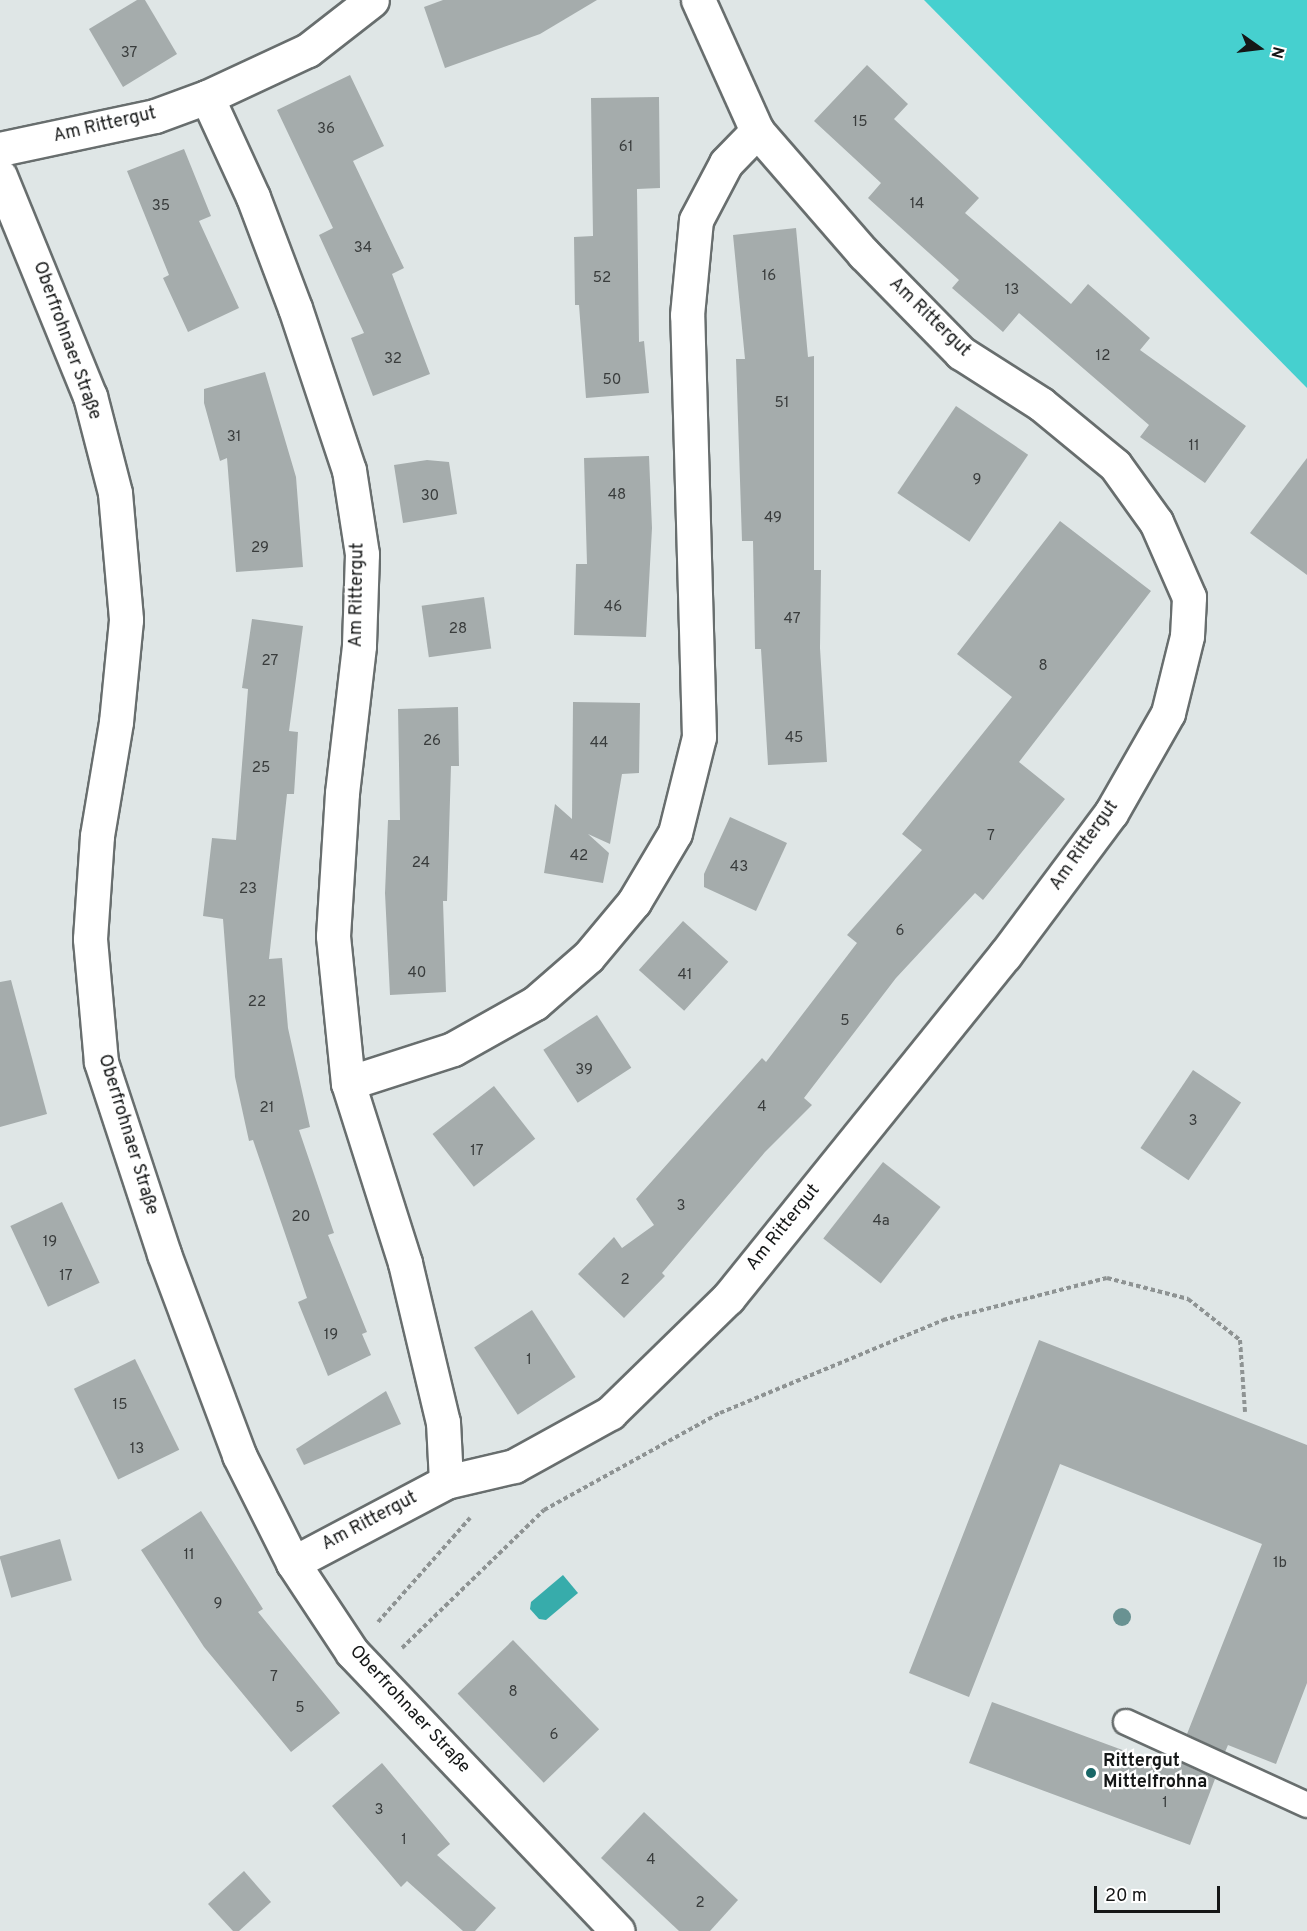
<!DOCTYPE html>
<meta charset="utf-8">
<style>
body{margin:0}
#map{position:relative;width:1307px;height:1931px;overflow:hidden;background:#dfe6e6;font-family:Overpass,sans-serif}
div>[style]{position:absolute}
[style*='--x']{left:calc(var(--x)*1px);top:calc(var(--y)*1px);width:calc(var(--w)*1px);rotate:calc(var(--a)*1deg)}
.green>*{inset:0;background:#46d0cf}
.water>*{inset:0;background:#37acab}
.building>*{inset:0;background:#a5acac;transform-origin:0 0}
.path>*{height:4px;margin-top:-2px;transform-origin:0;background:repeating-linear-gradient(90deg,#8e9393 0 4.5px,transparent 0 7.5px)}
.roads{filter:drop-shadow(2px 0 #686e6e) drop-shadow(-2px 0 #686e6e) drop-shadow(0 2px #686e6e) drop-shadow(0 -2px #686e6e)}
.lane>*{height:24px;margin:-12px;padding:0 12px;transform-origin:12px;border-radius:12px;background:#fff}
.street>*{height:33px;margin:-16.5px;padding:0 16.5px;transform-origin:16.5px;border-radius:16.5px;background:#fff}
.secondary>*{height:33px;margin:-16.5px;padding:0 16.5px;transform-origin:16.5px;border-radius:16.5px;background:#fff}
.trees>*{width:18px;height:18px;margin:-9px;border-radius:50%;background:#699292}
.dots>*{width:16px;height:16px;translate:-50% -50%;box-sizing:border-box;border:3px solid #fff;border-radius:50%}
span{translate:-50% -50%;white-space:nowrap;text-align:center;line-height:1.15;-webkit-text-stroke:4.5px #fff;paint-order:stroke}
.number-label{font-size:15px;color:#393c3c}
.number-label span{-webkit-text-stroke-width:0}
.street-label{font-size:18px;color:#151717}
.poi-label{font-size:18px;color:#151717;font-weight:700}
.left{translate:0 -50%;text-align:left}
.north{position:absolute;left:1229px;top:18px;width:60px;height:60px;-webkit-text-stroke:4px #fff;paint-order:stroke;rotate:104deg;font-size:16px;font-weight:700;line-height:24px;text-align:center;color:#151717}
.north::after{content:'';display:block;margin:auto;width:21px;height:27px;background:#151717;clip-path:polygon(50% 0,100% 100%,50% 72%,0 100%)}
.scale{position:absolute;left:1094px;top:1886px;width:126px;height:27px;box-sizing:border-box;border:3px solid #151717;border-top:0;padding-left:8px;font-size:18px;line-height:21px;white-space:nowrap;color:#151717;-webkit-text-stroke:4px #fff;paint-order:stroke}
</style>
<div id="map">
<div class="green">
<div style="clip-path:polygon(924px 0,1307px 0,1307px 388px)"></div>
</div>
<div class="water">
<div style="clip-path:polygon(563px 1575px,578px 1593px,546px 1620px,539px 1619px,530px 1609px,531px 1602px)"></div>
</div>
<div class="building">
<div style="clip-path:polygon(137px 0,145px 0,177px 54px,123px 87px,89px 29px)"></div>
<div style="clip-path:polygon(443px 0,597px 0,540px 34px,445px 68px,424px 7px)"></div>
<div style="clip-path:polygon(867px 65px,908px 104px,894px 119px,979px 198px,965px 213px,1071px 304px,1088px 284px,1150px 338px,1140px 350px,1246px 426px,1205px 483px,1140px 437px,1149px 425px,1019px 313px,1003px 332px,952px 288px,959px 280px,868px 198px,881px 183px,814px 121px)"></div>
<div style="clip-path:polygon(350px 75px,384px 146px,353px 161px,404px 268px,392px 274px,430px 374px,373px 396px,351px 338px,364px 333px,319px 235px,333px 228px,277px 110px)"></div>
<div style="clip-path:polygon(659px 97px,660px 188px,637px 189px,639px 342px,644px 341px,649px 393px,586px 398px,579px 305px,575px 305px,574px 237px,593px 236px,591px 98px)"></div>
<div style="clip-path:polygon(184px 149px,211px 216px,199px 221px,239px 308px,188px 332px,163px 278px,169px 275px,127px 171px)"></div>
<div style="clip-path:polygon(796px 228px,808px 357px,814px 356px,814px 570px,821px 570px,820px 648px,827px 762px,768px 765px,761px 649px,755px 649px,753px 541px,742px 541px,736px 359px,745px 359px,733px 235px)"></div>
<div style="clip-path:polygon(265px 372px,296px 477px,303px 567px,236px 572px,227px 458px,220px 461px,204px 403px,204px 389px)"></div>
<div style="left:956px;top:406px;width:87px;height:105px;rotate:34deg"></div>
<div style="clip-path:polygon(649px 456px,652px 528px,646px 637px,574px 635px,576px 564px,587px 564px,584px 458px)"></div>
<div style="clip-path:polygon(1307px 458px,1307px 575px,1250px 533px)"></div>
<div style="clip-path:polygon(427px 460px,449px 462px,457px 514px,403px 523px,394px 465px)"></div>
<div style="clip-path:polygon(1060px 521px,1151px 591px,1019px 762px,1065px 799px,983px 900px,975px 893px,896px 978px,804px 1098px,812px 1105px,765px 1152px,662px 1273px,665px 1276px,624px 1318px,578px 1274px,614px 1237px,622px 1248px,654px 1225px,636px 1199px,762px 1058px,766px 1062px,857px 943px,847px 935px,922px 850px,902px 834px,1012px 697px,957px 654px)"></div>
<div style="left:484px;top:597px;width:52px;height:63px;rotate:82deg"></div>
<div style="clip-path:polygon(252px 619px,303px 626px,289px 731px,298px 732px,294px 794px,287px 794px,269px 959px,282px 958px,288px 1028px,310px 1127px,299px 1130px,334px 1233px,328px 1235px,367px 1332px,362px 1334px,371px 1355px,328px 1376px,298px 1302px,307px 1298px,253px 1140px,249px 1141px,235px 1077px,223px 919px,203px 916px,212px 838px,236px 840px,248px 689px,242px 688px)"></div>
<div style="clip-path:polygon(573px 702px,640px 703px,639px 773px,622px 774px,610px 844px,588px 834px,609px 853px,603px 883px,544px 873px,555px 804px,572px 819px)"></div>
<div style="clip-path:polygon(458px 707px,459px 766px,451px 766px,447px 901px,443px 901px,446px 992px,390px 995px,385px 893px,388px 820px,400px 820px,398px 709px)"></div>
<div style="clip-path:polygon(730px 817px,787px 843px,756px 911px,704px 887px,704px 874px)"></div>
<div style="left:683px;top:921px;width:61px;height:66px;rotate:42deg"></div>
<div style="clip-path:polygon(11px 980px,47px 1114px,0 1127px,0 982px)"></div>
<div style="left:597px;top:1015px;width:63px;height:64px;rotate:57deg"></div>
<div style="left:1193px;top:1070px;width:58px;height:94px;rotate:34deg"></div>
<div style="left:494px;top:1086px;width:67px;height:78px;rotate:52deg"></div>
<div style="left:883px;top:1162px;width:73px;height:97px;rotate:38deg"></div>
<div style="left:62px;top:1202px;width:89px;height:57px;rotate:65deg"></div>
<div style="left:532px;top:1310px;width:80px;height:69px;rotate:57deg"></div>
<div style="clip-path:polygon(1039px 1340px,1307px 1445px,1307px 1683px,1276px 1764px,1228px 1745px,1225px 1752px,1187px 1734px,1262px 1544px,1060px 1464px,969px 1697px,909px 1673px)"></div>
<div style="left:135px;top:1359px;width:101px;height:68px;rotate:64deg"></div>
<div style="clip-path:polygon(386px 1391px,401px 1424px,304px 1465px,296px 1449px)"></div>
<div style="clip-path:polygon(201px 1511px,263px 1609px,258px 1612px,340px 1713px,291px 1752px,204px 1647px,141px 1550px)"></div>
<div style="left:60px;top:1539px;width:43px;height:63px;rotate:74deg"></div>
<div style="left:513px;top:1640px;width:124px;height:77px;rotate:46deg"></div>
<div style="clip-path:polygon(992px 1702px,1174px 1769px,1177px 1761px,1215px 1779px,1190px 1845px,969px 1763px)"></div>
<div style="clip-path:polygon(382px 1763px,450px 1844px,437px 1855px,496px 1908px,475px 1931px,463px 1931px,407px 1881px,401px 1887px,332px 1806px)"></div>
<div style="clip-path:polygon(644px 1812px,738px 1900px,710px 1931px,679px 1931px,601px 1858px)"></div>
<div style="clip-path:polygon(244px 1871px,271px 1902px,239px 1931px,233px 1931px,208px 1904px)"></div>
</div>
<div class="path">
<div style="--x:378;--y:1622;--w:139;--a:-48.5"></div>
<div style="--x:402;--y:1648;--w:198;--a:-44.2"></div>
<div style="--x:544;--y:1510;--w:201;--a:-28.9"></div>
<div style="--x:720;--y:1413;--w:242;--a:-22.6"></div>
<div style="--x:943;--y:1320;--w:169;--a:-14.4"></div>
<div style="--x:1107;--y:1278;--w:84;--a:14.5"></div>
<div style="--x:1188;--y:1299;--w:66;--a:38.3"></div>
<div style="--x:1240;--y:1340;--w:72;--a:86"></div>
</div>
<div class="roads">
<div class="lane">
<div style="--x:1126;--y:1722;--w:199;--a:24.6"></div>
</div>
<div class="street">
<div style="--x:207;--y:97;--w:110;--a:65.3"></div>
<div style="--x:253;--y:197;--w:119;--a:69.3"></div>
<div style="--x:295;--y:308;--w:171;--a:71.6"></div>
<div style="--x:349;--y:470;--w:85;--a:81.2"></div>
<div style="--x:362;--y:554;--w:92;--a:91.9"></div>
<div style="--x:359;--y:646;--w:148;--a:96.6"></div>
<div style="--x:342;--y:793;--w:143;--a:93.6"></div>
<div style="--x:333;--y:936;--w:148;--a:84.2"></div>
<div style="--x:348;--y:1083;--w:189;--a:72.4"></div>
<div style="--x:405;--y:1263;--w:163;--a:76.6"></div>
<div style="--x:443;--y:1422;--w:60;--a:87.1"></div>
<div style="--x:0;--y:149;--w:158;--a:-12"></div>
<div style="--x:155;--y:116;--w:55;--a:-20.1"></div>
<div style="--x:207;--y:97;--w:111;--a:-25"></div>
<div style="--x:308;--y:50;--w:81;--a:-38"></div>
<div style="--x:348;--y:1083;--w:110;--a:-17.9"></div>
<div style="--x:453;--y:1049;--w:94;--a:-29.3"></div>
<div style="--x:535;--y:1003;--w:70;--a:-41"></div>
<div style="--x:588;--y:957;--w:72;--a:-50.1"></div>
<div style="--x:634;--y:902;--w:80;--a:-59.3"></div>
<div style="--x:675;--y:833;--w:99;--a:-76"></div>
<div style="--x:699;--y:737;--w:422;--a:-91.6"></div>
<div style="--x:687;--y:315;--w:95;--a:-84.6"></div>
<div style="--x:696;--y:220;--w:64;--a:-62.2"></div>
<div style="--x:726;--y:163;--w:45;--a:-45.9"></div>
<div style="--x:293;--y:1563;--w:173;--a:-27.9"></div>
<div style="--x:446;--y:1482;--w:70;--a:-13.2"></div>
<div style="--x:514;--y:1466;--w:110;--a:-28.9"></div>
<div style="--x:610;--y:1413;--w:165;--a:-44.3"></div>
<div style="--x:728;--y:1298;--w:441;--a:-51.1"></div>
<div style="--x:1005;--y:955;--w:177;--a:-53.3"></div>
<div style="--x:1111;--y:813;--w:115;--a:-60.3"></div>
<div style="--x:1168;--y:713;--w:79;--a:-76.1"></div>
<div style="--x:1187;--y:636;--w:39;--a:-87"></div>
<div style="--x:1189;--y:597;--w:82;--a:-113.7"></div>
<div style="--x:1156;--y:522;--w:70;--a:-125.7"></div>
<div style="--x:1115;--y:465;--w:96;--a:-140.5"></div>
<div style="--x:1041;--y:404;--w:95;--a:-147.5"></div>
<div style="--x:961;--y:353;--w:139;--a:-134.4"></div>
<div style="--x:864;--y:254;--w:163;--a:-131"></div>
<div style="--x:757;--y:131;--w:144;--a:-114.2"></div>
</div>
<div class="secondary">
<div style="--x:0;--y:176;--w:238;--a:67.8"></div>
<div style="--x:90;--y:396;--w:100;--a:75.5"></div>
<div style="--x:115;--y:493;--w:127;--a:85"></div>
<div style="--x:126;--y:620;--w:102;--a:95.6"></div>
<div style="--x:116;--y:722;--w:116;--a:99.5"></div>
<div style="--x:97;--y:836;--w:103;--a:93.9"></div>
<div style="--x:90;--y:939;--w:123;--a:84.9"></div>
<div style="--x:101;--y:1062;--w:202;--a:71.8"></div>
<div style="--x:164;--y:1254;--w:215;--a:69.5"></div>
<div style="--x:239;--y:1455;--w:121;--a:63.4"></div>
<div style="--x:293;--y:1563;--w:107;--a:56.5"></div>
<div style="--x:352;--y:1652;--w:385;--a:46.4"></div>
</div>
</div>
<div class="trees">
<div style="left:1122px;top:1617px"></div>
</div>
<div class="dots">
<div style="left:1091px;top:1773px;background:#196767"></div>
</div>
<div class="number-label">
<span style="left:129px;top:54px">37</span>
<span style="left:860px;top:123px">15</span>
<span style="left:326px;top:130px">36</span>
<span style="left:626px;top:148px">61</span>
<span style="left:917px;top:205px">14</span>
<span style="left:161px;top:207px">35</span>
<span style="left:363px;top:249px">34</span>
<span style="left:769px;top:277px">16</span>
<span style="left:602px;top:279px">52</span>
<span style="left:1012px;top:291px">13</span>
<span style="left:1103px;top:357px">12</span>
<span style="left:393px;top:360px">32</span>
<span style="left:612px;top:381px">50</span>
<span style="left:782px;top:404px">51</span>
<span style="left:234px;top:438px">31</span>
<span style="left:1194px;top:447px">11</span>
<span style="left:977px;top:481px">9</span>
<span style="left:617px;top:496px">48</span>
<span style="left:430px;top:497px">30</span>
<span style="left:773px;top:519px">49</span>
<span style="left:260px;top:549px">29</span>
<span style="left:613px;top:608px">46</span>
<span style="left:792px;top:620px">47</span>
<span style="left:458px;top:630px">28</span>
<span style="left:270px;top:662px">27</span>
<span style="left:1043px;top:667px">8</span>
<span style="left:794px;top:739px">45</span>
<span style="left:432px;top:742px">26</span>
<span style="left:599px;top:744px">44</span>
<span style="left:261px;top:769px">25</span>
<span style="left:991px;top:837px">7</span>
<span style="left:579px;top:857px">42</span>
<span style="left:421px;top:864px">24</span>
<span style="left:739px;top:868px">43</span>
<span style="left:248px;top:890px">23</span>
<span style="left:900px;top:932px">6</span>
<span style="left:417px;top:974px">40</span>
<span style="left:685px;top:976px">41</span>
<span style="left:257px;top:1003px">22</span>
<span style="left:845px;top:1022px">5</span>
<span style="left:584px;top:1071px">39</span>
<span style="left:762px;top:1108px">4</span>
<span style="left:267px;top:1109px">21</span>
<span style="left:1193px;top:1122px">3</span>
<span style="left:477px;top:1152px">17</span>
<span style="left:681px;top:1207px">3</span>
<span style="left:301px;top:1218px">20</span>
<span style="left:881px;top:1222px">4a</span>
<span style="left:50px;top:1243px">19</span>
<span style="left:66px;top:1277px">17</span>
<span style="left:625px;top:1281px">2</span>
<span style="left:331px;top:1336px">19</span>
<span style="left:529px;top:1361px">1</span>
<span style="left:120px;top:1406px">15</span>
<span style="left:137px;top:1450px">13</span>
<span style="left:189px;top:1556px">11</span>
<span style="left:1280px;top:1564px">1b</span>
<span style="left:218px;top:1605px">9</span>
<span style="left:274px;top:1678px">7</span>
<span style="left:513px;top:1693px">8</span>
<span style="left:300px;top:1709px">5</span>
<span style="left:554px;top:1736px">6</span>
<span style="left:1165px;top:1804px">1</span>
<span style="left:379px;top:1811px">3</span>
<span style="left:404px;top:1841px">1</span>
<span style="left:651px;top:1861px">4</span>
<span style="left:700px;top:1904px">2</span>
</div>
<div class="street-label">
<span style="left:105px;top:126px;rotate:-13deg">Am Rittergut</span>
<span style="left:929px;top:318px;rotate:44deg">Am Rittergut</span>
<span style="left:66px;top:341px;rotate:70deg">Oberfrohnaer Straße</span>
<span style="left:358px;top:595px;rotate:-89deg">Am Rittergut</span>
<span style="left:1085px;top:846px;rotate:-55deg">Am Rittergut</span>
<span style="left:127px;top:1135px;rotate:73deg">Oberfrohnaer Straße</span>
<span style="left:784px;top:1228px;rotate:-51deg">Am Rittergut</span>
<span style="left:370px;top:1522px;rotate:-28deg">Am Rittergut</span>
<span style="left:409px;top:1710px;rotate:47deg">Oberfrohnaer Straße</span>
</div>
<div class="poi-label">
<span class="left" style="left:1103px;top:1773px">Rittergut<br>Mittelfrohna</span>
</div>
<div class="north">N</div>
<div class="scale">20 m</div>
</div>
